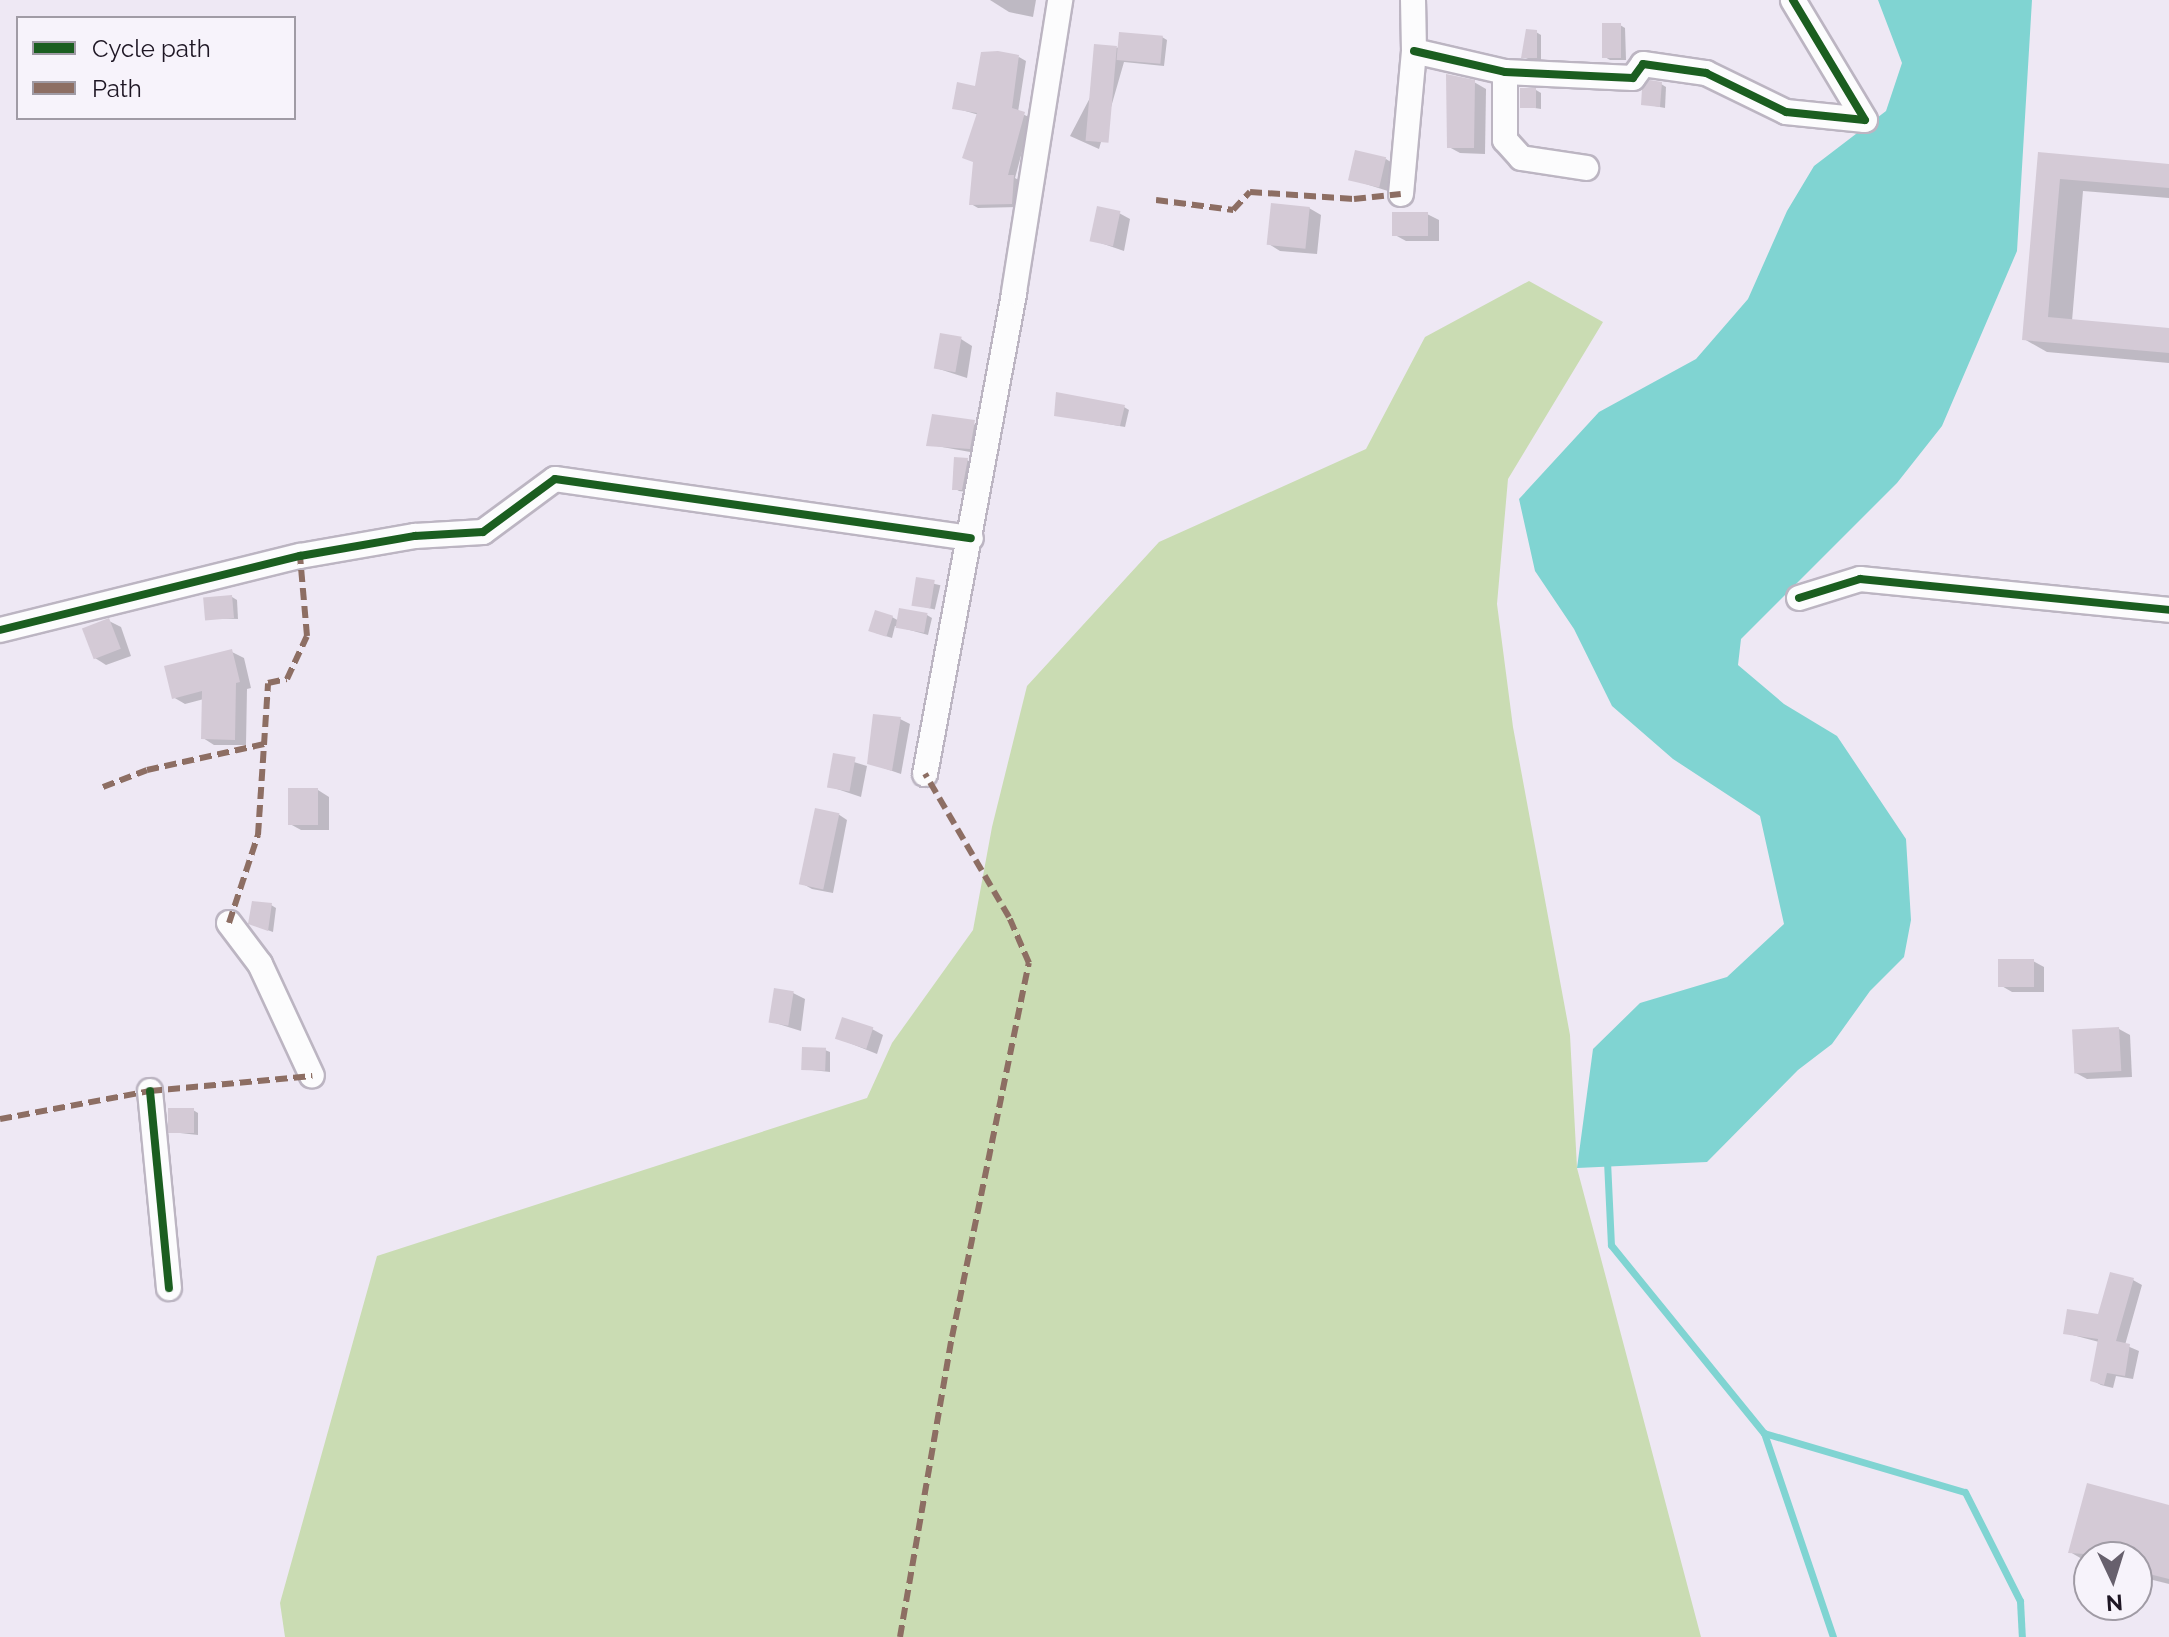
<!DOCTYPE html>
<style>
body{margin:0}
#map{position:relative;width:2169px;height:1637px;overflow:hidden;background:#eee8f4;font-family:Raleway,sans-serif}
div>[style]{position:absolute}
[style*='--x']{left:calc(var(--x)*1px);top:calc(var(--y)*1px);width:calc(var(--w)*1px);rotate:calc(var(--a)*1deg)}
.green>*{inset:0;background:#cadcb3}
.water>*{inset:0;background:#80d4d2}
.shadow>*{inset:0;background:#0003;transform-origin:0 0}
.stream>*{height:7px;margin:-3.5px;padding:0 3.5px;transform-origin:3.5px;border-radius:3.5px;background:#80d4d2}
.building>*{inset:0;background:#d4cad6;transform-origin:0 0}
.roads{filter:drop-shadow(2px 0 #bcb5c2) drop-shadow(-2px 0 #bcb5c2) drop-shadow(0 2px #bcb5c2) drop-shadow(0 -2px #bcb5c2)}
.minor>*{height:24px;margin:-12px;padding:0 12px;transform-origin:12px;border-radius:12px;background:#fcfcfd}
.quiet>*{height:6px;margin-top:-3px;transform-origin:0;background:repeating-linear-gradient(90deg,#8d6e63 0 12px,transparent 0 18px)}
.cycleway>*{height:8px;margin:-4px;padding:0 4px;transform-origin:4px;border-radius:4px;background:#1b5e20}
span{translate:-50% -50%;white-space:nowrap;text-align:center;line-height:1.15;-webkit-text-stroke:6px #f7f3fb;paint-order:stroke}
.legend{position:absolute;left:16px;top:16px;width:280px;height:104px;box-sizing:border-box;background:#f7f3fb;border:2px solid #a09ba5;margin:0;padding:10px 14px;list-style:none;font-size:24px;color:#1e1624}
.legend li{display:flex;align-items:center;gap:16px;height:40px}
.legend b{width:40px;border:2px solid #a09ba5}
.north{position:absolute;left:2073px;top:1541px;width:80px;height:80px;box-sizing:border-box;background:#f7f3fb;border:2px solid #a09ba5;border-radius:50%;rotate:176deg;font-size:22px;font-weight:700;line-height:32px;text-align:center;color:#1e1624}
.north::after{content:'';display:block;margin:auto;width:28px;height:36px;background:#67606d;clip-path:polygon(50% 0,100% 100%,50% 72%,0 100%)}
</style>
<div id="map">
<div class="green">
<div style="clip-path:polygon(1529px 281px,1603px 322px,1508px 479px,1497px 604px,1513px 727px,1570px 1035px,1577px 1168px,1701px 1637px,285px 1637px,280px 1603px,377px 1256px,867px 1098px,892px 1043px,973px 930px,992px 827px,1027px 686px,1159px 542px,1366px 449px,1425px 337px)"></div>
</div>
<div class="water">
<div style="clip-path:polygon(1878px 0,2032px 0,2017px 251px,1942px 426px,1897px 483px,1741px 639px,1738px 665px,1784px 704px,1837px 736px,1906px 839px,1911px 920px,1904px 957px,1870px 991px,1832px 1044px,1798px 1070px,1707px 1162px,1577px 1168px,1593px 1049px,1640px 1003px,1727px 977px,1784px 924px,1760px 816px,1673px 759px,1612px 706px,1574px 629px,1535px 571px,1519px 499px,1599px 412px,1696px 359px,1748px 299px,1787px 211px,1814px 166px,1886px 111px,1902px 63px)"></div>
</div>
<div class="shadow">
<div style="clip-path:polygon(990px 0,1036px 0,1033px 17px,1009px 12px)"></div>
<div style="clip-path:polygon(1620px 25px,1625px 28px,1626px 60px,1610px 60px,1605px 57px)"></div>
<div style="clip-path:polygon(1536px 32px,1541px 35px,1541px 60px,1528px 59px,1523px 57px)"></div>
<div style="clip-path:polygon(1162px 37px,1167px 40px,1164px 66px,1124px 62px,1099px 149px,1070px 136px,1116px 48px)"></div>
<div style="clip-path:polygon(1019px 57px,1026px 61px,1018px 112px,1031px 118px,1015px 178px,1020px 181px,1018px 207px,978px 208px,971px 204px,979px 115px,955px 108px)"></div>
<div style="clip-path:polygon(1474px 82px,1486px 89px,1485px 154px,1460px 153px,1449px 147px)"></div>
<div style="clip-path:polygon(1661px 84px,1666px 87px,1665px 108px,1644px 104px)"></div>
<div style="clip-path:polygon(1536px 90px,1541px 93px,1541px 109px,1522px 106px)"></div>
<div style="clip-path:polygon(2040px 154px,2169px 166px,2169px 198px,2083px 191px,2072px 321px,2169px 330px,2169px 363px,2047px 352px,2024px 339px)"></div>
<div style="clip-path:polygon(1386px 159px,1397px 166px,1391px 192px,1350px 179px)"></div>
<div style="clip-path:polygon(1309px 208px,1321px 215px,1317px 254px,1280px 251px,1269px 244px)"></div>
<div style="clip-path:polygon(1119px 213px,1130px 219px,1124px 251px,1092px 240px)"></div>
<div style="clip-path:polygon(1427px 214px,1439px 220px,1439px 241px,1406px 241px,1395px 235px)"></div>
<div style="clip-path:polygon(961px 339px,972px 346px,967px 378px,936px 368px)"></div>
<div style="clip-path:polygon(1124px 407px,1129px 410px,1125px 427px,1056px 415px)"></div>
<div style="left:933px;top:417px;width:47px;height:28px;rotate:10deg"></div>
<div style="clip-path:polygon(967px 460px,972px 463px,967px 492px,959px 491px,954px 488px)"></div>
<div style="left:918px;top:580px;width:23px;height:25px;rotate:13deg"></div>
<div style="clip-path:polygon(232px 597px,237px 600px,238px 619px,206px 618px)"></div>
<div style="clip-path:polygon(927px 615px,932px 618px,928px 635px,895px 626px,892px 638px,876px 633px,892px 617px,899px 621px)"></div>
<div style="clip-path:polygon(109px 621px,121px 627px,131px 656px,106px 665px,95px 658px)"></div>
<div style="clip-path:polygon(232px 652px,244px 658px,251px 688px,247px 689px,246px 745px,214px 745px,203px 738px,204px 699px,185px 704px,173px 697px)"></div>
<div style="clip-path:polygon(900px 719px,910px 724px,901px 774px,869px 763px)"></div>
<div style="clip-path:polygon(834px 756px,867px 766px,861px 797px,828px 786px)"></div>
<div style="clip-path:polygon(318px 790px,329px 797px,329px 830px,301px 830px,290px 824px)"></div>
<div style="clip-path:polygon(838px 814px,847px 820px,833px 893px,812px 889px,803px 884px)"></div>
<div style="clip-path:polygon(271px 905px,276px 908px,273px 932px,256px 926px)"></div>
<div style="clip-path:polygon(2033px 961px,2044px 967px,2044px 992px,2012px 992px,2000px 985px)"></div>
<div style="clip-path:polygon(793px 993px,805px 999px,801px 1031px,772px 1022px)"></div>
<div style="clip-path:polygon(872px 1029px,883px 1035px,877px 1054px,837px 1038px)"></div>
<div style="clip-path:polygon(2119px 1029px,2130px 1035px,2132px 1077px,2087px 1079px,2076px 1073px)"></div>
<div style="clip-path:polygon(825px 1050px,830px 1052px,830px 1072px,803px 1069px)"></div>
<div style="clip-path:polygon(193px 1110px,198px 1113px,198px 1135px,171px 1132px)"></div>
<div style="clip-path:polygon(2133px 1280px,2142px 1285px,2125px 1345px,2139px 1351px,2133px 1379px,2116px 1376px,2113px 1388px,2101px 1385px,2092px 1380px,2099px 1342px,2065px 1333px,2099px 1316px)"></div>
<div style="clip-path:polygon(2169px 1507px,2169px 1584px,2137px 1576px,2137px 1557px,2089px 1557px,2089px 1563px,2070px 1552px)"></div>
</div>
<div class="stream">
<div style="--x:1607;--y:1161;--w:84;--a:87.3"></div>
<div style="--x:1611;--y:1245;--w:242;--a:50.9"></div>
<div style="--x:1764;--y:1433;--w:215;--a:71.3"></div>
<div style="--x:1764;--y:1433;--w:209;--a:16.4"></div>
<div style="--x:1965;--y:1492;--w:122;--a:63.2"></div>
<div style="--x:2020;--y:1601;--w:36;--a:87"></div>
</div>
<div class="building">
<div style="left:1602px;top:23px;width:19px;height:35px"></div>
<div style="clip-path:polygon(1526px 29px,1537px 30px,1537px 58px,1521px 58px)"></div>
<div style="left:1119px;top:32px;width:44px;height:28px;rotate:5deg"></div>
<div style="left:1094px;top:44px;width:23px;height:97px;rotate:5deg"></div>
<div style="clip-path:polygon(998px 51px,1019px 55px,1012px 108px,1025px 112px,1008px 175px,1014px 175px,1012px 204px,969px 205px,973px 162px,962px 158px,977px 113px,952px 109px,957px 82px,975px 86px,981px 52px)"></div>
<div style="clip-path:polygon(1446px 74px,1475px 80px,1474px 148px,1447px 148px)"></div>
<div style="clip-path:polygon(1650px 80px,1662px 82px,1660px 107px,1641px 105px,1642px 89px)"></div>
<div style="left:1520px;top:88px;width:16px;height:20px"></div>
<div style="left:1355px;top:150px;width:32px;height:31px;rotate:13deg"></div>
<div style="clip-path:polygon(2038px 152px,2169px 164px,2169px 188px,2060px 179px,2048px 317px,2169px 328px,2169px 353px,2022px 340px)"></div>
<div style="left:1271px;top:203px;width:39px;height:42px;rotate:6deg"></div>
<div style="left:1097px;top:206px;width:24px;height:36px;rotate:12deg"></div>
<div style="left:1392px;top:212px;width:36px;height:24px"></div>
<div style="left:940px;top:333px;width:22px;height:36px;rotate:10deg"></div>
<div style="clip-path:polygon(1056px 392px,1125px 405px,1120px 426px,1054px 416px)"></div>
<div style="clip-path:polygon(932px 414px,975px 420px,970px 449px,926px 446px)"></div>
<div style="clip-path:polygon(954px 457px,968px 458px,962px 490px,952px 490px)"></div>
<div style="left:916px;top:577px;width:19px;height:29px;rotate:9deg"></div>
<div style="left:232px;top:595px;width:23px;height:29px;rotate:85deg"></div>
<div style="left:899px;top:608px;width:29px;height:20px;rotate:10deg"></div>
<div style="left:875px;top:610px;width:19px;height:22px;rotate:18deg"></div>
<div style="left:109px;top:618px;width:33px;height:29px;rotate:69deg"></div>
<div style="clip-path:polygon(232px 649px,240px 682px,236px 683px,235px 740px,201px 739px,202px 691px,172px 699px,164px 666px)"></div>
<div style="clip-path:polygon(873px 714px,901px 717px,892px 771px,867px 764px)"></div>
<div style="left:833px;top:753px;width:23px;height:35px;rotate:10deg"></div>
<div style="left:288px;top:788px;width:30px;height:37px"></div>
<div style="left:815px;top:808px;width:25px;height:78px;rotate:12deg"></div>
<div style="clip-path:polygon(252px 901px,272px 903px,268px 931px,248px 924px)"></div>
<div style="left:1998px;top:959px;width:36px;height:28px"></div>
<div style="left:774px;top:988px;width:20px;height:35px;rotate:9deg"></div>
<div style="left:842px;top:1017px;width:33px;height:23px;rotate:18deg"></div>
<div style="left:2119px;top:1027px;width:44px;height:47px;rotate:87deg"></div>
<div style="left:802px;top:1047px;width:24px;height:23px;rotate:2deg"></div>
<div style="left:168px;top:1108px;width:26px;height:25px"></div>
<div style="clip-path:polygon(2110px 1272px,2134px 1278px,2116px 1341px,2130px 1344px,2125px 1376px,2107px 1373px,2104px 1385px,2090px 1381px,2098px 1339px,2063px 1334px,2067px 1309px,2098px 1314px)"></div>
<div style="clip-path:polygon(2087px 1483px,2169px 1505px,2169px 1579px,2137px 1571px,2137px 1557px,2068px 1553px)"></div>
</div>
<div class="roads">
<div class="minor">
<div style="--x:1414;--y:51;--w:93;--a:13"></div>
<div style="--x:1505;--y:72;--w:128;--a:2.7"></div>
<div style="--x:1633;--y:78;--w:17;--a:-54"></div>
<div style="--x:1643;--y:64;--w:64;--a:8.1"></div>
<div style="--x:1706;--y:73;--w:89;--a:26"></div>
<div style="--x:1786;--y:112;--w:79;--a:5.8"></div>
<div style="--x:1865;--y:120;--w:140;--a:-121"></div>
<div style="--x:1505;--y:72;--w:68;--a:90"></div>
<div style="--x:1505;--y:140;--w:24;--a:48"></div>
<div style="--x:1521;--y:158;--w:66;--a:8.7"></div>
<div style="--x:1401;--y:194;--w:144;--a:-84.8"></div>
<div style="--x:1414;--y:51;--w:51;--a:-91.1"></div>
<div style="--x:1799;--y:598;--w:64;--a:-17.3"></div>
<div style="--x:1860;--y:579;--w:311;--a:5.7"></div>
<div style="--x:0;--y:630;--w:309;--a:-13.9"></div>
<div style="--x:300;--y:556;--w:117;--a:-9.9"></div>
<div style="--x:415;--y:536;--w:68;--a:-3.4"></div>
<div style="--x:483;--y:532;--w:89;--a:-36.4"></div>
<div style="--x:555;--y:479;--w:420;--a:8.1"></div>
<div style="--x:925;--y:774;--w:490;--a:-79.5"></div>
<div style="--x:1014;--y:292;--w:296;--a:-81"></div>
<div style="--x:229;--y:923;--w:51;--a:52.9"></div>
<div style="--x:260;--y:964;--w:123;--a:65.1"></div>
<div style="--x:150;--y:1091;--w:198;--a:84.5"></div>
</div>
</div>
<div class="quiet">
<div style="--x:1156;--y:200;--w:78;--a:7.4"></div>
<div style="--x:1233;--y:210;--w:25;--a:-47"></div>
<div style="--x:1250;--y:192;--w:104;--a:3.9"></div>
<div style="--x:1354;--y:199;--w:47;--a:-6.1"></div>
<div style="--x:103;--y:787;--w:47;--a:-21.1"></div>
<div style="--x:147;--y:770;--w:120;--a:-12.5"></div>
<div style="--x:229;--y:923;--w:93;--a:-71.8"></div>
<div style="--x:258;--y:835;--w:152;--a:-86.2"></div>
<div style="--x:268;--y:683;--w:19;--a:-12"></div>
<div style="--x:287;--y:679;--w:47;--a:-65.1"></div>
<div style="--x:307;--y:636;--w:80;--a:-95"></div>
<div style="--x:0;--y:1119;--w:153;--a:-10.6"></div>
<div style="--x:150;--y:1091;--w:163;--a:-5.3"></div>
<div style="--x:900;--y:1637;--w:304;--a:-80.2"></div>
<div style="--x:952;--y:1337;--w:382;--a:-78.4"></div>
<div style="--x:1029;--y:963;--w:50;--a:-113.5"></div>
<div style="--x:1009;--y:917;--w:166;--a:-120.4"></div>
</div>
<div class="cycleway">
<div style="--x:1414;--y:51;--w:93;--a:13"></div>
<div style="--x:1505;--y:72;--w:128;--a:2.7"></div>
<div style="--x:1633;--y:78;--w:17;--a:-54"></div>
<div style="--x:1643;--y:64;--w:64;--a:8.1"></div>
<div style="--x:1706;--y:73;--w:89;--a:26"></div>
<div style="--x:1786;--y:112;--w:79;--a:5.8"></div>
<div style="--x:1865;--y:120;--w:140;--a:-121"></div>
<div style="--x:1799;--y:598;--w:64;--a:-17.3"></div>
<div style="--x:1860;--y:579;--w:311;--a:5.7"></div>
<div style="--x:0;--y:630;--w:309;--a:-13.9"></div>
<div style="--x:300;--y:556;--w:117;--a:-9.9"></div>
<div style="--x:415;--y:536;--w:68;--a:-3.4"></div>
<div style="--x:483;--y:532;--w:89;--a:-36.4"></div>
<div style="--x:555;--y:479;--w:420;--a:8.1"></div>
<div style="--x:150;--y:1091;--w:198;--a:84.5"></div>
</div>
<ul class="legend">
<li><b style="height:10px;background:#1b5e20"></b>Cycle path</li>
<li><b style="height:10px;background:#8d6e63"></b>Path</li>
</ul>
<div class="north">N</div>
</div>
